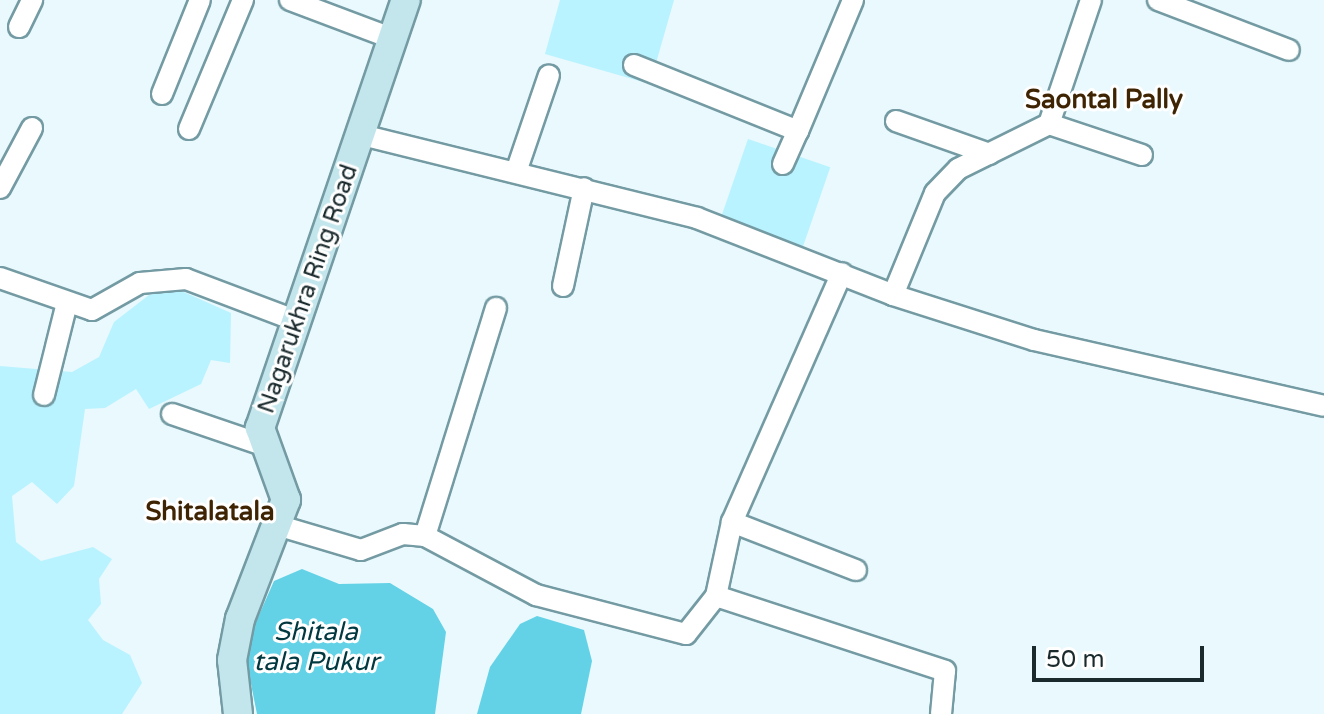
<!DOCTYPE html>
<style>
body{margin:0}
#map{position:relative;width:1324px;height:714px;overflow:hidden;background:#e9f9fd;font-family:"Varela Round",sans-serif}
div>[style]{position:absolute}
[style*='--x']{left:calc(var(--x)*1px);top:calc(var(--y)*1px);width:calc(var(--w)*1px);rotate:calc(var(--a)*1deg)}
.green>*{inset:0;background:#b9f3ff;transform-origin:0 0}
.water>*{inset:0;background:#63d2e7}
.roads{filter:drop-shadow(2px 0 #749ba3) drop-shadow(-2px 0 #749ba3) drop-shadow(0 2px #749ba3) drop-shadow(0 -2px #749ba3)}
.minor>*{height:20px;margin:-10px;padding:0 10px;transform-origin:10px;border-radius:10px;background:#fff}
.secondary>*{height:28px;margin:-14px;padding:0 14px;transform-origin:14px;border-radius:14px;background:#c3e6ec}
span{translate:-50% -50%;white-space:nowrap;text-align:center;line-height:1.15;-webkit-text-stroke:6px #fff;paint-order:stroke}
.street-label{font-size:24px;color:#1a2a2d}
.neighbourhood-label{font-size:26px;color:#3f2404;font-weight:700}
.water-label{font-size:26px;color:#023941;font-style:italic}
.scale{position:absolute;left:1032px;top:646px;width:172px;height:36px;box-sizing:border-box;border:4px solid #1a2a2d;border-top:0;padding-left:10px;font-size:24px;line-height:28px;white-space:nowrap;color:#1a2a2d;-webkit-text-stroke:6px #fff;paint-order:stroke}
</style>
<div id="map">
<div class="green">
<div style="clip-path:polygon(560px 0,674px 0,650px 84px,545px 54px)"></div>
<div style="left:748px;top:139px;width:87px;height:88px;rotate:19deg"></div>
<div style="clip-path:polygon(177px 289px,231px 313px,230px 363px,211px 360px,201px 384px,149px 409px,136px 389px,105px 408px,85px 409px,74px 486px,57px 504px,32px 482px,12px 496px,16px 542px,41px 561px,93px 547px,112px 559px,99px 579px,101px 604px,88px 620px,103px 640px,130px 655px,142px 683px,122px 714px,0 714px,0 366px,72px 372px,99px 357px,114px 322px,149px 295px)"></div>
</div>
<div class="water">
<div style="clip-path:polygon(302px 569px,339px 584px,390px 583px,433px 609px,446px 632px,435px 714px,257px 714px,244px 649px,274px 581px)"></div>
<div style="clip-path:polygon(537px 616px,584px 630px,592px 661px,581px 714px,477px 714px,490px 667px,520px 624px)"></div>
</div>
<div class="roads">
<div class="minor">
<div style="--x:290;--y:0;--w:111;--a:20.6"></div>
<div style="--x:1158;--y:0;--w:140;--a:20.9"></div>
<div style="--x:19;--y:27;--w:30;--a:-64"></div>
<div style="--x:634;--y:65;--w:177;--a:21.9"></div>
<div style="--x:798;--y:131;--w:142;--a:-67.2"></div>
<div style="--x:162;--y:94;--w:101;--a:-68"></div>
<div style="--x:896;--y:121;--w:99;--a:19.5"></div>
<div style="--x:1049;--y:124;--w:98;--a:18.4"></div>
<div style="--x:189;--y:129;--w:140;--a:-67.3"></div>
<div style="--x:362;--y:135;--w:345;--a:13.9"></div>
<div style="--x:697;--y:218;--w:211;--a:21.4"></div>
<div style="--x:893;--y:295;--w:148;--a:17.7"></div>
<div style="--x:1034;--y:340;--w:297;--a:12.8"></div>
<div style="--x:783;--y:164;--w:36;--a:-66"></div>
<div style="--x:516;--y:172;--w:102;--a:-71.2"></div>
<div style="--x:0;--y:188;--w:68;--a:-61.9"></div>
<div style="--x:0;--y:278;--w:97;--a:19.2"></div>
<div style="--x:92;--y:310;--w:55;--a:-29.4"></div>
<div style="--x:140;--y:283;--w:46;--a:-5"></div>
<div style="--x:186;--y:279;--w:119;--a:20.7"></div>
<div style="--x:563;--y:286;--w:100;--a:-77.9"></div>
<div style="--x:893;--y:295;--w:110;--a:-67.6"></div>
<div style="--x:935;--y:193;--w:33;--a:-46"></div>
<div style="--x:958;--y:169;--w:102;--a:-26.3"></div>
<div style="--x:1049;--y:124;--w:131;--a:-71.3"></div>
<div style="--x:44;--y:395;--w:95;--a:-76"></div>
<div style="--x:172;--y:414;--w:93;--a:18.8"></div>
<div style="--x:732;--y:522;--w:133;--a:21.2"></div>
<div style="--x:280;--y:526;--w:84;--a:16.5"></div>
<div style="--x:361;--y:550;--w:45;--a:-20.9"></div>
<div style="--x:403;--y:534;--w:22;--a:5"></div>
<div style="--x:425;--y:536;--w:126;--a:28"></div>
<div style="--x:536;--y:595;--w:155;--a:14.6"></div>
<div style="--x:686;--y:634;--w:48;--a:-51.7"></div>
<div style="--x:716;--y:596;--w:241;--a:18.1"></div>
<div style="--x:945;--y:671;--w:43;--a:95.3"></div>
<div style="--x:425;--y:536;--w:239;--a:-72.7"></div>
<div style="--x:716;--y:596;--w:76;--a:-77.8"></div>
<div style="--x:732;--y:522;--w:272;--a:-66.2"></div>
</div>
<div class="secondary">
<div style="--x:238;--y:714;--w:54;--a:-96.3"></div>
<div style="--x:232;--y:660;--w:42;--a:-79"></div>
<div style="--x:240;--y:619;--w:128;--a:-68.9"></div>
<div style="--x:286;--y:500;--w:77;--a:-109.9"></div>
<div style="--x:260;--y:428;--w:452;--a:-71.2"></div>
</div>
</div>
<div class="street-label">
<span style="left:308px;top:289px;rotate:-71deg">Nagarukhra Ring Road</span>
</div>
<div class="neighbourhood-label">
<span style="left:1104px;top:100px">Saontal Pally</span>
<span style="left:210px;top:512px">Shitalatala</span>
</div>
<div class="water-label">
<span style="left:316px;top:647px">Shitala<br>tala Pukur</span>
</div>
<div class="scale">50 m</div>
</div>
